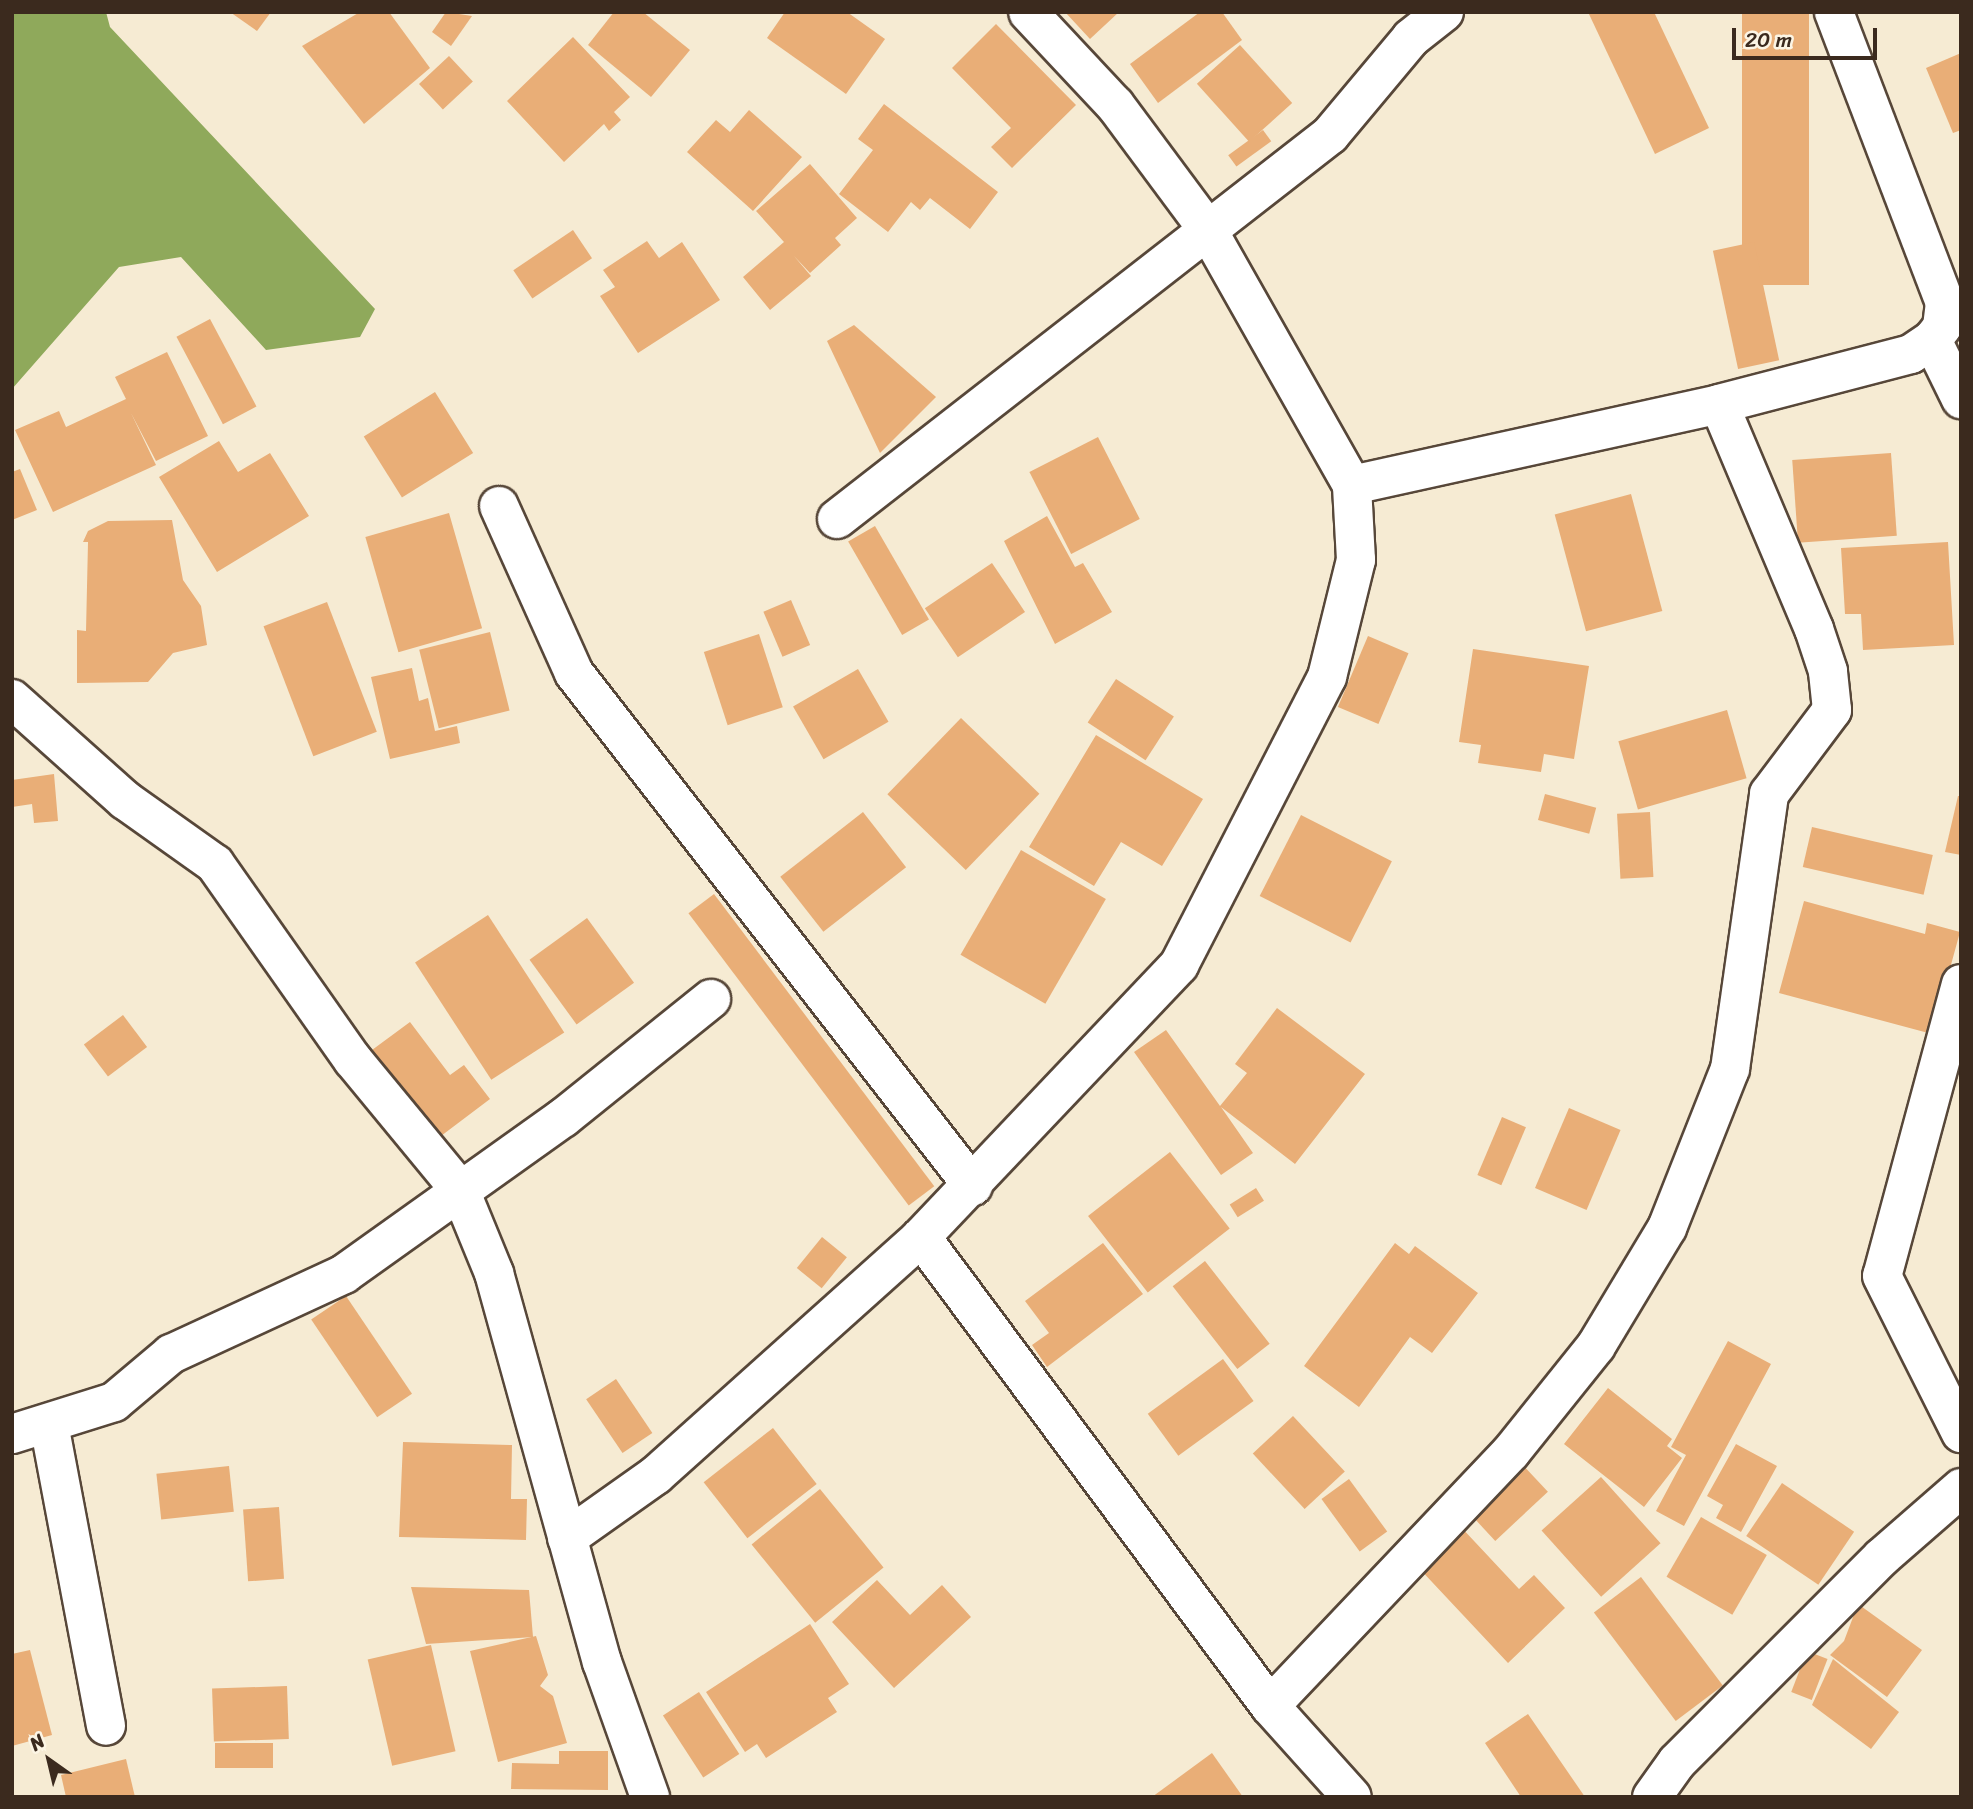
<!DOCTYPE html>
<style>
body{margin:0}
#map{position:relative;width:1973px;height:1809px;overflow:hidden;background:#f6ebd3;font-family:Sriracha,sans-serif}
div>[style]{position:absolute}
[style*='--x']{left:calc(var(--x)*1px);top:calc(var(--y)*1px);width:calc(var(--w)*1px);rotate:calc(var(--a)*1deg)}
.forest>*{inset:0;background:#8fa95b}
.building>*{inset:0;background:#e9ae77;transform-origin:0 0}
.roads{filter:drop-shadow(2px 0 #574739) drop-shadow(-2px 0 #574739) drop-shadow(0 2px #574739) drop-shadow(0 -2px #574739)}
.minor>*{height:38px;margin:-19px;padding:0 19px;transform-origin:19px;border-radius:19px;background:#fff}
span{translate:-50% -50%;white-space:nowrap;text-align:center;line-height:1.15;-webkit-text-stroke:7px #fcf5e5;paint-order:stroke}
.frame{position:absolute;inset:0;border:14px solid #3b2a1e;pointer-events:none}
.north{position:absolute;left:14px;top:1725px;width:70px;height:70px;-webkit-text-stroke:5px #fcf5e5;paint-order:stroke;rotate:326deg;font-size:19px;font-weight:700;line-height:28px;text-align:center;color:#3b2a1e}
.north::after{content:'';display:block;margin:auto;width:24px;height:32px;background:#3b2a1e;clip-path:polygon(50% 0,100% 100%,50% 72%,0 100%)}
.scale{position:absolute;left:1732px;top:28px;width:145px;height:32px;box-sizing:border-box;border:4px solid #3b2a1e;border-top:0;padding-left:9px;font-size:21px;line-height:24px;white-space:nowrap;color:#3b2a1e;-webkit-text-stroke:5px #fcf5e5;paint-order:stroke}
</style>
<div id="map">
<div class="forest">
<div style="clip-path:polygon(12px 12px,106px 12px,110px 27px,375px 309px,360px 337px,266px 350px,181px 257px,119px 267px,12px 389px)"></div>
</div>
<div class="building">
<div style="clip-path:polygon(230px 12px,271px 12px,257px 31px)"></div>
<div style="clip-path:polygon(360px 12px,389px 12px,430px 68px,364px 124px,302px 46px)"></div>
<div style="clip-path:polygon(446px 12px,472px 16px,451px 46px,432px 32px)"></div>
<div style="clip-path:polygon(614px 12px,643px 12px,690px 50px,651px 97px,588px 45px)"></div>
<div style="clip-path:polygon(785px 12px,847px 12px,885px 39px,846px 94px,767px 38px)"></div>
<div style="clip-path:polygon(1065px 12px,1119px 12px,1090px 39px)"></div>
<div style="clip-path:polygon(1200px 12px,1222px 12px,1242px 40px,1158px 103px,1130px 64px)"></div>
<div style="clip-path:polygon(1588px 12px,1654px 12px,1709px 128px,1655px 154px)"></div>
<div style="left:1742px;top:12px;width:67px;height:273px"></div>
<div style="clip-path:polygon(996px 24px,1076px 105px,1012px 168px,991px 147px,1011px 128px,952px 68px)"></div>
<div style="clip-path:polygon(573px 37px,630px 97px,614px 112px,621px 120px,609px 131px,604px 124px,564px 162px,507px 101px)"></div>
<div style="left:1240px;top:45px;width:78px;height:58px;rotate:48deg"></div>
<div style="clip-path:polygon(1961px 53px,1961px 130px,1953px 133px,1926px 68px)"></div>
<div style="left:449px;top:56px;width:35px;height:41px;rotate:47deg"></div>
<div style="clip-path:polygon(884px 104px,998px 192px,970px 229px,930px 198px,920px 210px,911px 202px,888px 232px,839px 194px,873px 150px,858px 139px)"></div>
<div style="clip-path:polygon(749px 110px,802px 157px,753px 211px,687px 152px,716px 120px,730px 132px)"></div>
<div style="left:1263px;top:130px;width:14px;height:43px;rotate:54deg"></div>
<div style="clip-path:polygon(810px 164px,857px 218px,835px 238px,841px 245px,810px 273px,794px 256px,811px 276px,770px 310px,743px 277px,784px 242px,756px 211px)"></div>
<div style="left:573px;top:230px;width:34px;height:72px;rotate:56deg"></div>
<div style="clip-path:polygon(647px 241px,659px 258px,682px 242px,720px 300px,638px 353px,600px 296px,615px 287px,603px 270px)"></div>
<div style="left:1754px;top:242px;width:121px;height:42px;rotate:78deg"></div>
<div style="left:210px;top:319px;width:99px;height:38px;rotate:62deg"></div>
<div style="clip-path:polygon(854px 325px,936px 397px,880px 453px,827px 341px)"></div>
<div style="clip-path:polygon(167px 352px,208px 436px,156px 461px,131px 413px,156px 465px,53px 512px,15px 430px,59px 411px,66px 427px,126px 399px,115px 377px)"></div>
<div style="left:435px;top:392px;width:72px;height:84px;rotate:58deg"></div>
<div style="left:1098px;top:437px;width:92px;height:77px;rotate:63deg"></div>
<div style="clip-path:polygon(219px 441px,238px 472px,270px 453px,309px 516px,217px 572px,159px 477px)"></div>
<div style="left:1891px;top:453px;width:83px;height:99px;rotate:86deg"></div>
<div style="clip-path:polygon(20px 469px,37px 510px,12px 520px,12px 472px)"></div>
<div style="left:1631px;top:494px;width:121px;height:79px;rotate:75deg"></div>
<div style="left:449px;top:513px;width:120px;height:87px;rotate:74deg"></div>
<div style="clip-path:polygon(1047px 516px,1075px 567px,1083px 563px,1112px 612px,1055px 644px,1004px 541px)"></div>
<div style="clip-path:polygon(172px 520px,183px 580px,201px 606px,207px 645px,173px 653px,148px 682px,77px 683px,77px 630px,86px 631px,88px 542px,83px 542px,88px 531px,108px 521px)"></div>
<div style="left:875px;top:526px;width:108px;height:31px;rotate:60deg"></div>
<div style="clip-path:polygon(1948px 542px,1954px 645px,1863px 650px,1861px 614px,1845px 614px,1841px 548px)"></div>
<div style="left:992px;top:563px;width:59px;height:81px;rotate:56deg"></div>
<div style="left:791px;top:600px;width:49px;height:30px;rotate:67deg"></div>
<div style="left:327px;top:602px;width:139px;height:68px;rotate:69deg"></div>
<div style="left:490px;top:632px;width:81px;height:73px;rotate:76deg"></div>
<div style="left:759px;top:634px;width:77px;height:58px;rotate:72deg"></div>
<div style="left:1368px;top:636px;width:44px;height:77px;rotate:23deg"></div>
<div style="clip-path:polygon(1473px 649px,1589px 666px,1574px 759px,1544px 754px,1541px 772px,1478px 763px,1481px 745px,1459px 742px)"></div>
<div style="clip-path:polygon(412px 668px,419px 701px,428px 698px,435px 731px,457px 726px,460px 743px,390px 759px,371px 677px)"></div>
<div style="left:858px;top:669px;width:61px;height:75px;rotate:60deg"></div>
<div style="left:1116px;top:679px;width:69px;height:52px;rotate:33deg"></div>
<div style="left:1727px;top:710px;width:71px;height:113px;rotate:74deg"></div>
<div style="left:961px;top:718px;width:109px;height:106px;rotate:44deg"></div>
<div style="clip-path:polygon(1096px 735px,1203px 799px,1162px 866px,1121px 842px,1094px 886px,1029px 847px)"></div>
<div style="clip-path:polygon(54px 774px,58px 821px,34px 823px,32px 804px,12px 807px,12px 780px)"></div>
<div style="left:1545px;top:794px;width:53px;height:27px;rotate:15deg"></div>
<div style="clip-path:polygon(1958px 796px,1961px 796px,1961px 855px,1945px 852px)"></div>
<div style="left:863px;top:812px;width:70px;height:105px;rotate:52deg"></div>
<div style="left:1650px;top:812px;width:65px;height:33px;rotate:87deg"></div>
<div style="left:1301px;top:815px;width:102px;height:91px;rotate:27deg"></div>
<div style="left:1812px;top:827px;width:124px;height:41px;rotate:13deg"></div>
<div style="left:1021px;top:850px;width:98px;height:121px;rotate:30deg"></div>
<div style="left:714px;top:894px;width:366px;height:32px;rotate:53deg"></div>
<div style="clip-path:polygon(1804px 901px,1925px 934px,1927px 923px,1960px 932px,1932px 1034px,1779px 993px)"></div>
<div style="left:488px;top:915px;width:140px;height:87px;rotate:57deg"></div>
<div style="left:587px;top:918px;width:80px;height:71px;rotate:54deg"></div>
<div style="clip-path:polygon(1277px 1008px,1365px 1074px,1295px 1164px,1221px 1107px,1253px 1153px,1221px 1175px,1134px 1052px,1166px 1030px,1220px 1106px,1247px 1073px,1235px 1064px)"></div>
<div style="left:123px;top:1015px;width:40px;height:49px;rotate:53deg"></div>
<div style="clip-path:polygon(410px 1022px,450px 1075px,464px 1065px,490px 1099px,437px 1139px,372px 1050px)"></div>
<div style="left:1569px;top:1108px;width:56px;height:87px;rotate:23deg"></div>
<div style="left:1502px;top:1117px;width:26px;height:63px;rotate:23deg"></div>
<div style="left:1170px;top:1152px;width:97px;height:104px;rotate:52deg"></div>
<div style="left:1256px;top:1188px;width:15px;height:31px;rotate:58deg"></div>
<div style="left:822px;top:1237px;width:32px;height:40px;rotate:39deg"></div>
<div style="clip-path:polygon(1103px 1243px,1143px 1294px,1047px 1367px,1032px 1345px,1049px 1333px,1025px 1301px)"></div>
<div style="clip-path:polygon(1395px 1243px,1409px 1254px,1415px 1246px,1478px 1293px,1432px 1353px,1410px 1337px,1359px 1407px,1304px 1366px)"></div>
<div style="left:1205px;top:1261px;width:105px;height:41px;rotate:52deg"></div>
<div style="left:346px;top:1296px;width:118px;height:42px;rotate:56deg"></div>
<div style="clip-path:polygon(1728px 1341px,1771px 1364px,1684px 1526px,1656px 1511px,1686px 1455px,1671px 1447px)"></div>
<div style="left:1223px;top:1359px;width:52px;height:93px;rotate:54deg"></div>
<div style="left:616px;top:1379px;width:65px;height:36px;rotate:56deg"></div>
<div style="clip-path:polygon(1608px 1388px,1672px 1439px,1667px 1446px,1682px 1458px,1644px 1507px,1564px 1444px)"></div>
<div style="left:1293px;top:1416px;width:76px;height:55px;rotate:47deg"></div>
<div style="left:773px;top:1428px;width:71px;height:88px;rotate:52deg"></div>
<div style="clip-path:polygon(403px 1442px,512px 1445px,511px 1499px,527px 1499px,526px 1540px,399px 1537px)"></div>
<div style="clip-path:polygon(1736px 1444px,1777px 1466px,1741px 1532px,1716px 1518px,1723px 1505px,1707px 1496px)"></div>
<div style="left:1522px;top:1464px;width:38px;height:72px;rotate:47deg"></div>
<div style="left:229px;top:1466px;width:46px;height:73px;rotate:84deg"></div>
<div style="left:1601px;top:1477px;width:89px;height:80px;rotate:48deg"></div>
<div style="left:1349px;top:1479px;width:65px;height:34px;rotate:54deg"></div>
<div style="left:1782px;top:1483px;width:87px;height:64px;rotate:34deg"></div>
<div style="left:820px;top:1489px;width:101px;height:88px;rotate:51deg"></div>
<div style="left:279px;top:1507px;width:72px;height:36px;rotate:86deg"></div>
<div style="left:1701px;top:1517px;width:76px;height:69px;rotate:30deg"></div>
<div style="clip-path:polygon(1460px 1526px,1519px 1589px,1534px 1575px,1565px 1608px,1508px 1663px,1417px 1566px)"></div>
<div style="left:1641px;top:1577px;width:136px;height:59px;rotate:53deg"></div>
<div style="clip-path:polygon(877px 1580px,910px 1615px,942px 1585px,971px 1617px,894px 1688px,832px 1622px)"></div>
<div style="clip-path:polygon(411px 1587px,529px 1590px,533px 1637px,426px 1644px)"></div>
<div style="clip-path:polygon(1858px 1604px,1922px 1650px,1887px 1697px,1830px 1655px,1844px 1641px)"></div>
<div style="clip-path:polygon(810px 1624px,849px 1684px,828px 1698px,837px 1712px,766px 1758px,757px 1744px,745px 1752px,706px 1692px)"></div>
<div style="clip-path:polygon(536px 1636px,548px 1675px,540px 1686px,553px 1696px,567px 1743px,498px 1762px,470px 1651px)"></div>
<div style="left:431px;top:1645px;width:109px;height:65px;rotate:77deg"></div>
<div style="clip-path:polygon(30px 1650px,52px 1735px,12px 1746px,12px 1654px)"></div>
<div style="left:1807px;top:1651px;width:22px;height:44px;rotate:21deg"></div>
<div style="clip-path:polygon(1833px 1659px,1899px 1712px,1871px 1749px,1812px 1705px)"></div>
<div style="left:287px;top:1686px;width:53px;height:75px;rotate:88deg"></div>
<div style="left:699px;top:1692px;width:74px;height:43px;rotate:57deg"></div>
<div style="clip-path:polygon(1528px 1714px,1585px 1797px,1521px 1797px,1485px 1743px)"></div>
<div style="left:273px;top:1743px;width:25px;height:58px;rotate:90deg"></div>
<div style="clip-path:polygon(559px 1751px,608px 1751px,608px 1790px,511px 1789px,512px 1763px,559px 1764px)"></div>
<div style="clip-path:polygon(1212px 1753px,1243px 1797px,1152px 1797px)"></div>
<div style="clip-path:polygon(126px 1759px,135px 1797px,66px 1797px,61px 1775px)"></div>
</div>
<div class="roads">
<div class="minor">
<div style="--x:1932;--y:340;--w:66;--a:63.8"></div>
<div style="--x:1352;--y:485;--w:376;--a:-12.4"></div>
<div style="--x:1719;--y:404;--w:198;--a:-14.6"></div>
<div style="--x:1911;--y:354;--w:25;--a:-34"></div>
<div style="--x:1932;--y:340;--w:16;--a:-52"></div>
<div style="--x:1942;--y:327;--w:24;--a:-83"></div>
<div style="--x:1945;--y:303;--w:311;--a:-110.9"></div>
<div style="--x:499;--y:506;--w:183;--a:65.8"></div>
<div style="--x:574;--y:673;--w:650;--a:52.13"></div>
<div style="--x:837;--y:519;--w:470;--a:-37.9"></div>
<div style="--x:1208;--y:230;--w:156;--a:-126.6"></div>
<div style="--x:1115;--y:105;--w:127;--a:-133.1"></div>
<div style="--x:12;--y:699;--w:152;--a:41.8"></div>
<div style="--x:125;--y:800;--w:110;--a:35.4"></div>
<div style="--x:215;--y:864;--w:240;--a:54.9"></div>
<div style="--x:353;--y:1060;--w:168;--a:50.5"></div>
<div style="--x:460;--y:1190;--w:90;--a:67.7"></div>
<div style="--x:494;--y:1273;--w:404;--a:74.5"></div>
<div style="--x:602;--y:1662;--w:143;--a:70.4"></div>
<div style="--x:1961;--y:984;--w:302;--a:105.1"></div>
<div style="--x:1882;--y:1276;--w:176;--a:63.3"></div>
<div style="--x:921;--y:1237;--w:585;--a:53.35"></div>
<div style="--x:1270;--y:1706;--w:122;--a:48"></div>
<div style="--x:49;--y:1424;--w:307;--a:79.3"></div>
<div style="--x:12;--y:1434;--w:107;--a:-17.4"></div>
<div style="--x:114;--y:1402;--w:75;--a:-40.1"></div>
<div style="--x:171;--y:1354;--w:191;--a:-24.8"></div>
<div style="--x:344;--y:1274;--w:269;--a:-35.5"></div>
<div style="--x:563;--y:1118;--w:190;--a:-38.8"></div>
<div style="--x:567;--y:1538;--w:109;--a:-35.3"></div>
<div style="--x:656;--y:1475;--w:356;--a:-41.9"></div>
<div style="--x:921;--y:1237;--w:375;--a:-46.5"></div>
<div style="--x:1179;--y:965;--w:324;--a:-62.8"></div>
<div style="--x:1327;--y:677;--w:121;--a:-76.1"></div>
<div style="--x:1356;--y:560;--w:75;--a:-93.1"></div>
<div style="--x:1352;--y:485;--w:293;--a:-119.5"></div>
<div style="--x:1208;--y:230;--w:155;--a:-37.9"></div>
<div style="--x:1330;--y:135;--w:126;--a:-50.1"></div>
<div style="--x:1411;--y:38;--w:42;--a:-38.2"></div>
<div style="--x:1270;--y:1706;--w:350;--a:-46.5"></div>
<div style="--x:1511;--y:1452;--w:136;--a:-51.3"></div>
<div style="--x:1596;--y:1346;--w:138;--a:-59"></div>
<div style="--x:1667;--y:1228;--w:171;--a:-68.4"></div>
<div style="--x:1730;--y:1069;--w:278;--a:-81.9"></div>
<div style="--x:1769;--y:794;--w:105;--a:-53.1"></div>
<div style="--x:1832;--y:710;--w:39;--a:-96"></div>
<div style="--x:1828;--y:671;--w:44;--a:-108.4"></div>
<div style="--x:1814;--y:629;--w:244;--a:-112.9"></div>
<div style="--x:1652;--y:1797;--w:43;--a:-54.5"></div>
<div style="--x:1677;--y:1762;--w:290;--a:-45"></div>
<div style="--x:1882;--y:1557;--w:105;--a:-41.1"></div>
</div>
</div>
<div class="frame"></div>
<div class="north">N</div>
<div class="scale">20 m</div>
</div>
